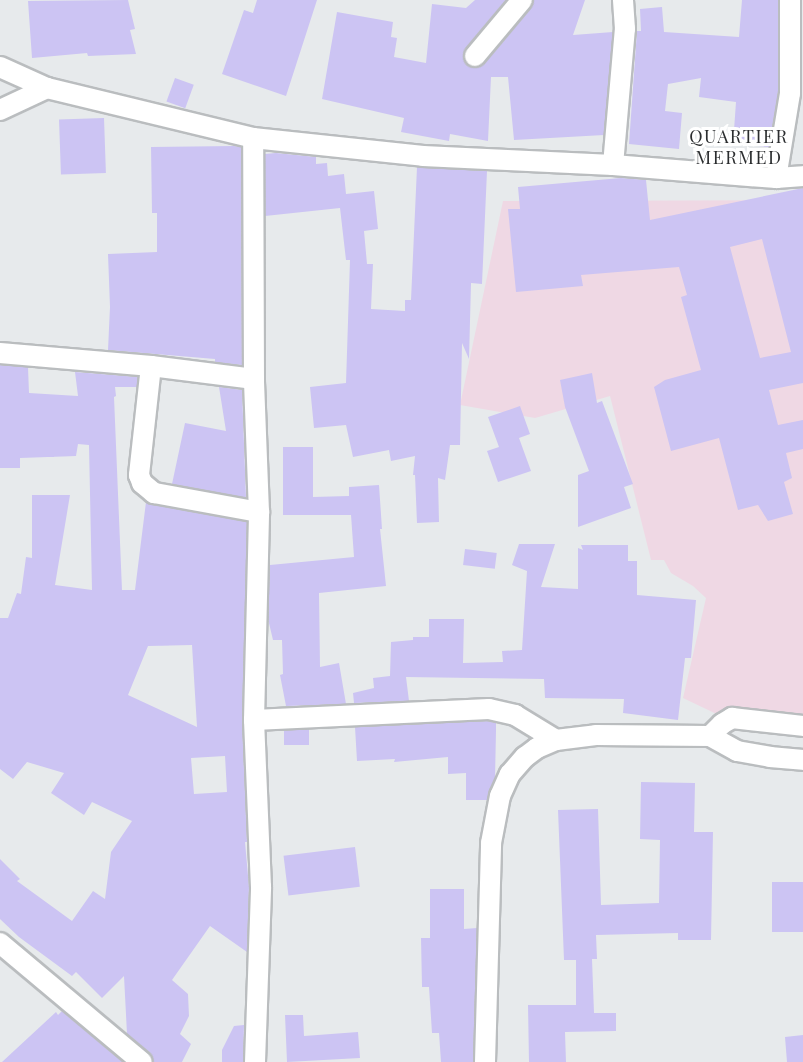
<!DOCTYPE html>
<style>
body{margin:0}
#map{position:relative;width:803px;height:1062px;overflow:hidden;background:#e7eaec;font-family:"Playfair Display",serif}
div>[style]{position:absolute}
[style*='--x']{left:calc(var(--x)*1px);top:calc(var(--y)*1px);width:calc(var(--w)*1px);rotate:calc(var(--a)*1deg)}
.education>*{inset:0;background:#efd8e4}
.building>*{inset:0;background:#ccc4f3;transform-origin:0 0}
.roads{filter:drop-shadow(2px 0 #babdbf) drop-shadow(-2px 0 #babdbf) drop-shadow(0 2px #babdbf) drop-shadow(0 -2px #babdbf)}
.street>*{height:20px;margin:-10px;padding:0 10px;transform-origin:10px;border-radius:10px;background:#fff}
span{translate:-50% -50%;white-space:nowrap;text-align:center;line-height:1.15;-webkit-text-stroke:6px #fff;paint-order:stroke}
.neighbourhood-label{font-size:18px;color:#2b2d2f;letter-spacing:1.5px}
</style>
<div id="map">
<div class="education">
<div style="clip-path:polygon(803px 200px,803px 732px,727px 719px,683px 698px,706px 598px,693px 586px,671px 573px,664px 560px,651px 560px,610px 396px,535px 418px,460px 405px,503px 201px)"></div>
</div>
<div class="building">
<div style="clip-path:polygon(128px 0,135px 29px,130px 30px,136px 54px,88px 56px,87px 53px,32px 58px,28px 1px)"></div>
<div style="clip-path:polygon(257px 0,317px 0,286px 96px,222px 74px,244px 10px,253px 13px)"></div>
<div style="clip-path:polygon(475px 0,506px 0,465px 49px,464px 61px,474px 68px,484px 64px,531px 8px,534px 0,585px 0,573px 35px,613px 32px,604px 135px,514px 140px,508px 77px,491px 77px,488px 141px,450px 134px,449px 141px,401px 132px,404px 118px,322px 99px,337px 12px,393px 22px,391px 37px,397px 38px,394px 57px,426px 63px,432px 4px,466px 8px)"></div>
<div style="clip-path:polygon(742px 0,778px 0,778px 92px,769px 147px,733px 144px,736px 102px,699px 97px,701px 78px,668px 84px,665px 111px,682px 113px,679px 149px,629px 144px,637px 31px,641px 31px,640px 9px,662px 7px,664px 32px,739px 37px)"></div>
<div style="left:175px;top:78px;width:20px;height:25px;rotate:20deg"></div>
<div style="left:104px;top:118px;width:55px;height:45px;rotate:88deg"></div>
<div style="clip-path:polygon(234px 146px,241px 147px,242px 365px,215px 362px,215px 359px,108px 350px,110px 307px,108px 254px,157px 252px,157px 213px,152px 213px,151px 147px)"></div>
<div style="clip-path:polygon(276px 153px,316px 157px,316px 164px,327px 163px,328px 176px,344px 174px,346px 194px,374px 191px,378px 229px,364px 231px,367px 264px,373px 264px,371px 309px,405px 311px,405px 300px,411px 300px,417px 167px,487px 171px,482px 284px,471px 283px,469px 359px,462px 343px,460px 445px,450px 445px,445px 480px,438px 478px,439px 522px,417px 523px,415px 475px,413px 475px,415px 456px,391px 461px,389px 450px,353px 457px,346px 425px,314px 428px,310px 387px,346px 383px,350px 260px,346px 260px,340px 208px,265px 216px,265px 154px)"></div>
<div style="clip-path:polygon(evenodd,621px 178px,646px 180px,650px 220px,803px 188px,803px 383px,769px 390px,778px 425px,803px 420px,803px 449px,786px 453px,792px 478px,784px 482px,793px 514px,768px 521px,758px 505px,738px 510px,719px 438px,671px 451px,654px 387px,665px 380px,701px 370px,681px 297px,687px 295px,679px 267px,581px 275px,583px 286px,516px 292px,508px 209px,520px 209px,518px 187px,621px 178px,762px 239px,791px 352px,760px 358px,730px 247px,762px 239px)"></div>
<div style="clip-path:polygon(evenodd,0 365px,28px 367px,29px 393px,78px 396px,75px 372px,138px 377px,137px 387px,115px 387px,116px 396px,114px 397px,122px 590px,135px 590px,146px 502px,247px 522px,242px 721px,247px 842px,245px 842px,249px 887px,247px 952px,210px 926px,172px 980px,188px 994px,189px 1016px,180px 1034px,191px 1044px,182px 1062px,154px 1062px,150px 1053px,127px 1034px,124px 976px,102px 998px,76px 972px,72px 976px,19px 937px,0 919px,0 859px,20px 879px,17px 881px,72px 921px,93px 891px,105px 899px,111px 852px,132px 821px,92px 802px,84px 815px,51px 793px,64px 773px,27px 762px,13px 779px,0 769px,0 618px,8px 618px,17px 593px,21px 594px,26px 557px,32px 558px,32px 495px,70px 495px,55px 585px,92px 590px,89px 445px,78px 444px,76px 456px,20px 458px,20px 468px,0 468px,0 365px,192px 645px,197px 727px,128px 695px,148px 646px,192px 645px,0 365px,225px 756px,227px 792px,194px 794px,191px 758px,225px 756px)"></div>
<div style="clip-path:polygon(592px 373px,597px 403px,602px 401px,633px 484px,624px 487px,631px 508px,578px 527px,578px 475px,589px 471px,565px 407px,560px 380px)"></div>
<div style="clip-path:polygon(219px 387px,242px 390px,246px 498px,172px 484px,185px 423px,226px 431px)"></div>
<div style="clip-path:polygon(520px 406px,530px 434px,519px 438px,531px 471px,498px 482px,487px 451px,499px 447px,488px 417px)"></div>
<div style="clip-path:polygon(283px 447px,313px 447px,313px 497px,349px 496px,349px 487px,379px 485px,382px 529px,380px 529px,386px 586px,319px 593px,320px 667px,339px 663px,346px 704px,286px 706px,280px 675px,283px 674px,282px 640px,273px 640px,268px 619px,270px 565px,354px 557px,351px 515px,283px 515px)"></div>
<div style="clip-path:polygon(519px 544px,555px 544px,541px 587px,578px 589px,578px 548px,583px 550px,581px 545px,628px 545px,628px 561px,637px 561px,637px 595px,696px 600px,691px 658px,685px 658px,678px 720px,623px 713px,624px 699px,545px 698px,544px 679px,406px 677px,409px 701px,354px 703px,353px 693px,374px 688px,373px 678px,390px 676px,391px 642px,413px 640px,413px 637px,429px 637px,429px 619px,464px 619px,463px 663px,503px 662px,502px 651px,522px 650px,527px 571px,512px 565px)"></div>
<div style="left:465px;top:549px;width:32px;height:16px;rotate:7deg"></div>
<div style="clip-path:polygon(488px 721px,496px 723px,496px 731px,495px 778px,487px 800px,466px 800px,466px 773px,448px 774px,448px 757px,394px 762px,395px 759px,357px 761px,355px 727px)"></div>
<div style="left:309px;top:729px;width:16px;height:25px;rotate:90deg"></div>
<div style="clip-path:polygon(641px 782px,695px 783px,694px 832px,713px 832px,711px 940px,678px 940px,678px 933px,596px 935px,597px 959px,592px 959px,594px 1013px,616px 1013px,616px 1031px,565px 1032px,566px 1062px,529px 1062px,528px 1005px,576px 1005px,576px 960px,564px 960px,558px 810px,598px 809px,601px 905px,659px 903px,660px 840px,640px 839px)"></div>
<div style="left:355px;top:847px;width:40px;height:72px;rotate:83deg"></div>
<div style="left:803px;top:882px;width:50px;height:31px;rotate:90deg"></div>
<div style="clip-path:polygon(430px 889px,464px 889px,464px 929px,477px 928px,473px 1062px,441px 1062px,439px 1033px,432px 1033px,429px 987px,422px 987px,421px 938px,430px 938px)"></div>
<div style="clip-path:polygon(62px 1011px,123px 1062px,2px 1062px,56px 1012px,58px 1015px)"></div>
<div style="clip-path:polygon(285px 1015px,303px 1015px,304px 1036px,358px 1032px,360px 1058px,287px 1062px)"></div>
<div style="clip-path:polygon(244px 1025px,243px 1062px,222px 1062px,222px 1050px,234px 1026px)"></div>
<div style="clip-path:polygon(803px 1035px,803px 1062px,787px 1062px,785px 1037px)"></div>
</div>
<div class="roads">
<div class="street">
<div style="--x:475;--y:56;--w:73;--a:-50"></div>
<div style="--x:0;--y:67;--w:51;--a:24.1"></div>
<div style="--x:0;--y:110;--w:52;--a:-25.1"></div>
<div style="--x:47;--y:88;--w:212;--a:13.6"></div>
<div style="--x:613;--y:165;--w:137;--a:-85"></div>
<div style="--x:625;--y:29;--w:29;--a:-94"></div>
<div style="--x:776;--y:178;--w:86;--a:-80.6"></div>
<div style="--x:790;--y:93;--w:93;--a:-90"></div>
<div style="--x:0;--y:353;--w:152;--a:4.9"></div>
<div style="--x:151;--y:366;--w:104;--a:7.2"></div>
<div style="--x:151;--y:366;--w:110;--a:96.3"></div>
<div style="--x:139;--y:475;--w:9;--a:69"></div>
<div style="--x:142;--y:483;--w:16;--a:40"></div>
<div style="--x:154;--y:493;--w:107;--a:10.3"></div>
<div style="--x:254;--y:720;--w:235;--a:-2.7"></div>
<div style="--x:489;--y:709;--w:27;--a:13"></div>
<div style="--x:515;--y:715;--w:48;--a:31.4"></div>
<div style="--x:710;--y:736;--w:17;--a:-45"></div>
<div style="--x:722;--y:724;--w:12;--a:-31"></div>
<div style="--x:732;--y:718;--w:71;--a:6.4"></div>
<div style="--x:0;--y:943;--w:185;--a:40"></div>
<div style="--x:255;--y:1062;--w:175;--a:-88"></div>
<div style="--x:261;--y:887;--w:167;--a:-92.4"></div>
<div style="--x:254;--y:720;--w:208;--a:-88.6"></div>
<div style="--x:259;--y:512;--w:133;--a:-92.2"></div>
<div style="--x:254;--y:379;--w:241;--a:-90.2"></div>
<div style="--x:253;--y:138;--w:171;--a:6"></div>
<div style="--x:423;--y:156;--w:190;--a:2.7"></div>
<div style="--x:613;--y:165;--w:164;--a:4.6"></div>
<div style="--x:776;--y:178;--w:27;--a:-4"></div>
<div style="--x:485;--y:1062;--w:219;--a:-88.4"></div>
<div style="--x:491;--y:843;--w:48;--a:-79.2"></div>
<div style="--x:500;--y:796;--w:24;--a:-66"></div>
<div style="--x:510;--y:774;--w:23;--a:-49"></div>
<div style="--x:525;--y:757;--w:15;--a:-37"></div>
<div style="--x:537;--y:748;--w:21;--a:-23"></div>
<div style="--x:556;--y:740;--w:40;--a:-7.1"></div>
<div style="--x:596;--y:735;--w:114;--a:0.5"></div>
<div style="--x:710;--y:736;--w:31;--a:29"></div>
<div style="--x:737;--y:751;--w:34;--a:10"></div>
<div style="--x:770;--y:757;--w:33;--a:5"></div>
</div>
</div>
<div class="neighbourhood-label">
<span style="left:739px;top:147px">QUARTIER<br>MERMED</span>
</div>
</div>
